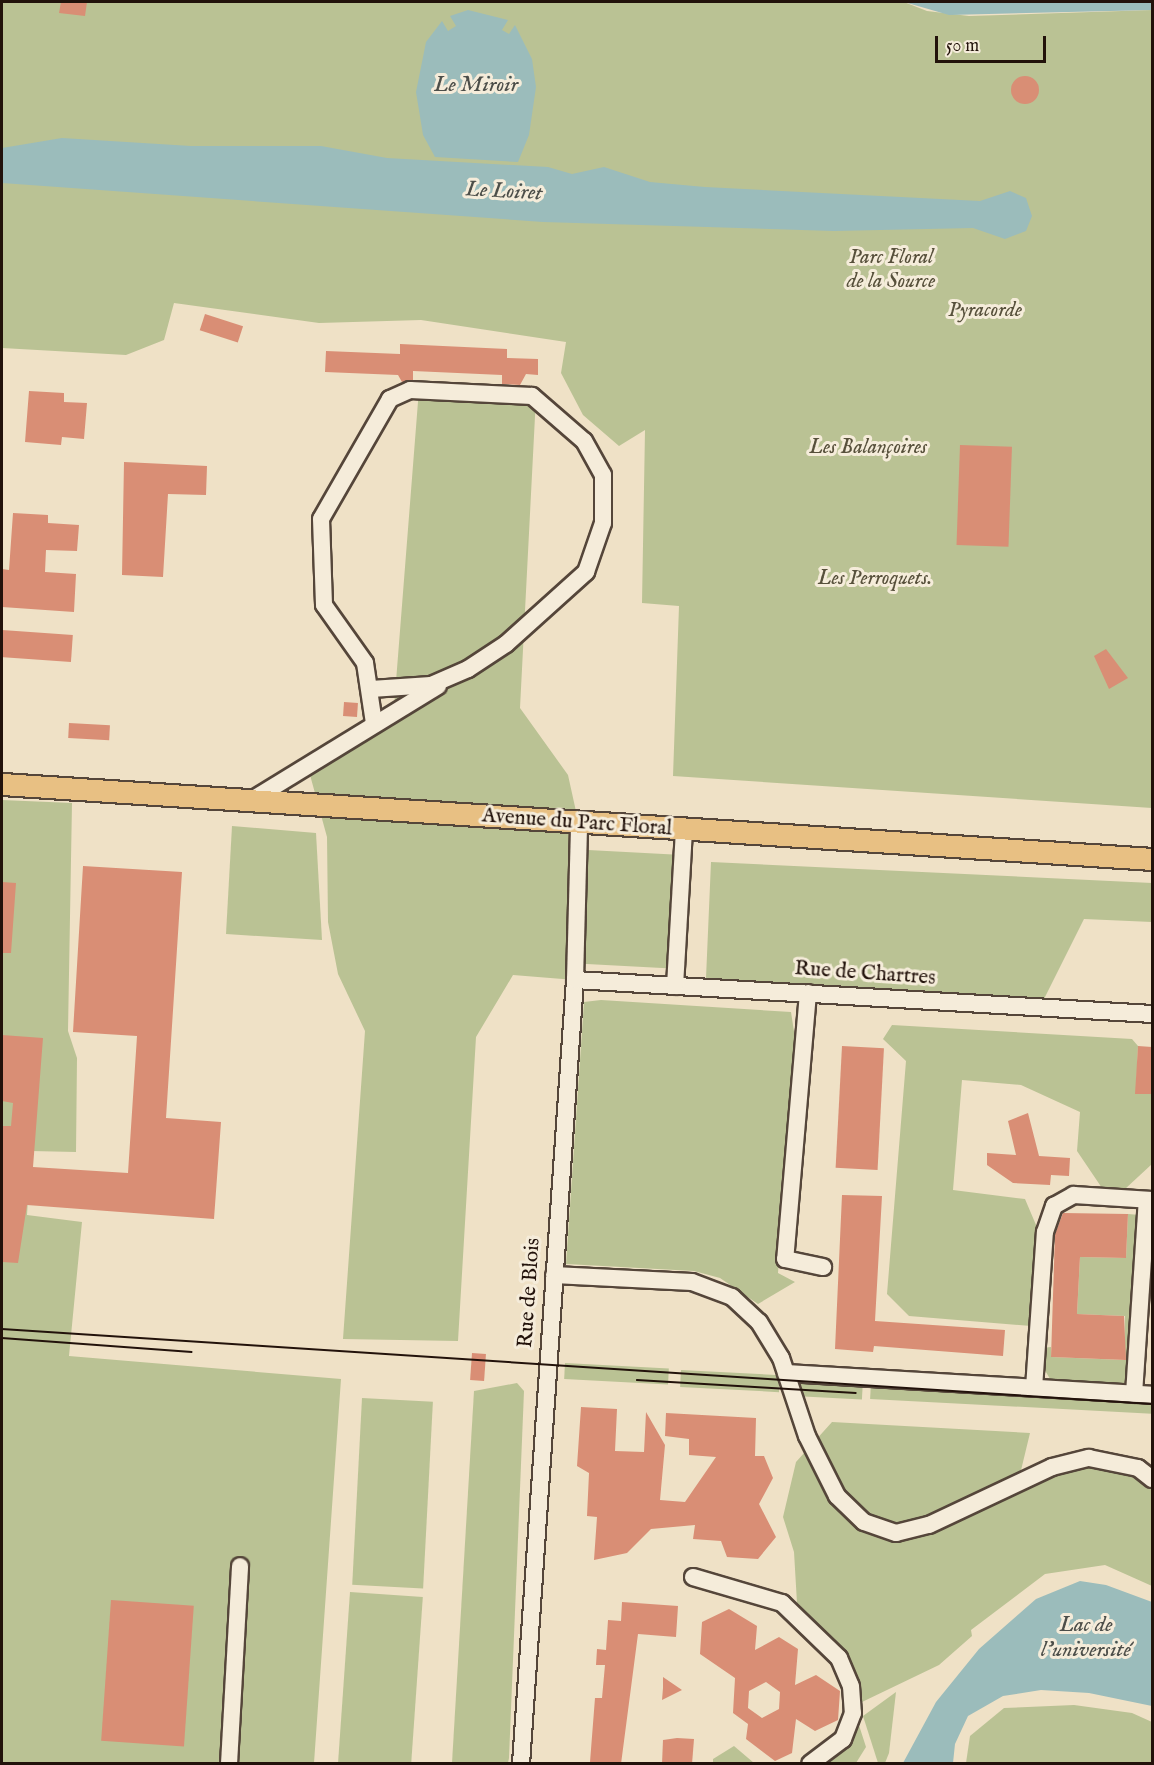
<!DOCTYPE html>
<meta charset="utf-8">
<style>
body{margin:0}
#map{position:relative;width:1154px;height:1765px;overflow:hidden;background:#efe1c6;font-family:"IM FELL English",serif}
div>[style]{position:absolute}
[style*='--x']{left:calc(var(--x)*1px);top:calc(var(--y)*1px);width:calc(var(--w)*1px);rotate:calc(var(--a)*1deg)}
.green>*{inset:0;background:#bac294;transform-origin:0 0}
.water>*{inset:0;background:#9bbcbb}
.building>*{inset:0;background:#d98e75;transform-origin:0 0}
.round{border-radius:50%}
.roads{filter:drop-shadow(2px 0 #55463a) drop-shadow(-2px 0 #55463a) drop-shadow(0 2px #55463a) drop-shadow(0 -2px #55463a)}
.minor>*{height:16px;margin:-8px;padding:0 8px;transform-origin:8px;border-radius:8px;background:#f5ecda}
.major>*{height:21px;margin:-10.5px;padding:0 10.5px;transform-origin:10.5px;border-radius:10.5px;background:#e8c083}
.tram>*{height:1.5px;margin:-0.75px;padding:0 0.75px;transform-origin:0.75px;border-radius:0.75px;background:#22120b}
span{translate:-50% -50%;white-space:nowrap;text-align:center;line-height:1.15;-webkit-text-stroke:6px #f5ecda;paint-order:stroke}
.park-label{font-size:21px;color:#57503b;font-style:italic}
.street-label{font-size:21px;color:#22120b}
.water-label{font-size:22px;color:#4c4e49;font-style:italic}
.frame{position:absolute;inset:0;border:3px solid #22120b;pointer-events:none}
.scale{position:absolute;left:935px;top:36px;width:111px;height:27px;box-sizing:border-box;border:3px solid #22120b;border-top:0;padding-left:8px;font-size:18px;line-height:21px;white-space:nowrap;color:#22120b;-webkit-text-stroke:4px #f5ecda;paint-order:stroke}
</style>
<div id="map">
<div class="green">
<div style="clip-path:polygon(2px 2px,904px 2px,927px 11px,969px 16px,1152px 10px,1152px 808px,673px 776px,679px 606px,642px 603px,645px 430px,619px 446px,583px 415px,561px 373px,566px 342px,421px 320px,319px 323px,174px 303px,164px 340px,126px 355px,2px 348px)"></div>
<div style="clip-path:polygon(419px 389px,536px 397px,520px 708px,568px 775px,579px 825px,575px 980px,513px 975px,476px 1037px,458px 1341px,343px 1339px,365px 1031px,338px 974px,328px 922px,327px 837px,307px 764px,394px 707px)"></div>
<div style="clip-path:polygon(2px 800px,72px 803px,68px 1031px,77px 1058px,76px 1152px,31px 1151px,27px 1215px,82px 1222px,69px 1356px,341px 1379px,314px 1763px,2px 1764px)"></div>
<div style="clip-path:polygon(232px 826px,316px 833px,322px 940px,226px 934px)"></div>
<div style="left:588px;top:850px;width:85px;height:114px;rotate:3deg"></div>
<div style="clip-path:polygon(711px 862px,1152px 883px,1152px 922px,1084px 919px,1043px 1001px,706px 978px)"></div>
<div style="clip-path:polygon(601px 1000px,791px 1012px,795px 1038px,778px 1273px,795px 1282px,758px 1304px,720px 1278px,694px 1271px,566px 1264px,584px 1002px)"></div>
<div style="clip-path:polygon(892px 1025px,1132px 1039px,1138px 1046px,1136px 1093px,1152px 1094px,1152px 1164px,1125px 1189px,1104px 1191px,1077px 1151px,1080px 1112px,1021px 1085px,962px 1080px,953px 1190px,1025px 1199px,1039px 1232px,1031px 1326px,909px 1316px,887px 1294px,906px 1061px,883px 1039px)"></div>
<div style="clip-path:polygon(1128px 1214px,1140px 1215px,1127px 1383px,1053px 1384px,1043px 1367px,1041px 1348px,1051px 1347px,1051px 1357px,1124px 1360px,1125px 1316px,1077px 1314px,1080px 1257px,1126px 1258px)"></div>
<div style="left:565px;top:1363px;width:104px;height:16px;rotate:3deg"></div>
<div style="left:681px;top:1370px;width:99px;height:17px;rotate:3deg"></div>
<div style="left:795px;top:1377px;width:68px;height:19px;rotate:3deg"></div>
<div style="left:871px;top:1382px;width:282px;height:17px;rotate:3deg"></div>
<div style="clip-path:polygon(517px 1383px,524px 1391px,509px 1758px,508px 1763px,452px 1763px,474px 1391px)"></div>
<div style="left:362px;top:1398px;width:71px;height:187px;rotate:3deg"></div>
<div style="clip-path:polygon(832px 1422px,1030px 1433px,1016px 1491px,1088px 1464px,1139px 1479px,1152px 1489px,1152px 1586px,1105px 1565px,1045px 1574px,971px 1630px,972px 1636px,939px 1665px,862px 1702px,844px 1650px,797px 1603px,794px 1552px,783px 1517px,796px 1462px)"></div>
<div style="left:350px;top:1592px;width:73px;height:171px;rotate:4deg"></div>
<div style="clip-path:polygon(896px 1692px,889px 1753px,885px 1763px,878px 1763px,863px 1716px)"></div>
<div style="clip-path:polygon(1074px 1705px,1132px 1713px,1152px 1722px,1152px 1763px,966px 1763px,970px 1736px,1004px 1708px)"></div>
<div style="clip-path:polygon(857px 1719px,866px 1747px,856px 1763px,797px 1764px,842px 1747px)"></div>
<div style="clip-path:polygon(734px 1746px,754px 1763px,713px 1763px,713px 1759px)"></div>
</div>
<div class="water">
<div style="clip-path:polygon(904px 2px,1152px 2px,1152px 10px,949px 15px)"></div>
<div style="clip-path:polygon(468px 10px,508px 20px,502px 30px,509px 34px,515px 25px,532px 59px,536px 87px,529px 135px,518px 162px,435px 157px,423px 135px,416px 92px,426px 42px,442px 21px,448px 31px,456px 26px,450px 16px)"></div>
<div style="clip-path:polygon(62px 138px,191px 146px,321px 146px,387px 158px,548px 167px,572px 174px,604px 167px,650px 182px,705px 187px,980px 201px,1010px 191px,1026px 198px,1032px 216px,1026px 231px,1005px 239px,973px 228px,834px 231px,543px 222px,2px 183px,2px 148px)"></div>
<div style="clip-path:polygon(1080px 1581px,1106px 1585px,1152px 1602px,1152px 1706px,1089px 1693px,1041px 1690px,1003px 1696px,968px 1716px,955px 1744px,953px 1763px,903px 1763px,936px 1702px,979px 1649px,1036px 1599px)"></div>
</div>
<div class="building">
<div style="clip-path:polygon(61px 2px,87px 2px,85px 16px,59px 13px)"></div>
<div class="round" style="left:1011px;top:76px;width:28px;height:28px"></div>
<div style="left:205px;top:314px;width:40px;height:17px;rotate:18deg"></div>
<div style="clip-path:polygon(400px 344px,507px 349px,507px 358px,538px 359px,538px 375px,526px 374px,520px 385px,502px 384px,502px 375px,413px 371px,413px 380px,402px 382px,398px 375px,325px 372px,326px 351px,400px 354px)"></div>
<div style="clip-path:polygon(29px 391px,64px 393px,64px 402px,87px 403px,84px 439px,62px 437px,61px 445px,25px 442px)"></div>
<div style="left:960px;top:445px;width:52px;height:100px;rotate:2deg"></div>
<div style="clip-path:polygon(124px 462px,207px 466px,206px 495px,168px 494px,163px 577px,122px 575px)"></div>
<div style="clip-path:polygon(13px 513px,48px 515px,48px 523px,79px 525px,77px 551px,46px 550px,45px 572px,76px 574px,74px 612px,2px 607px,2px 569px,9px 570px)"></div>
<div style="left:2px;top:630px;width:71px;height:27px;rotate:4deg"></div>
<div style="clip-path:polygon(1106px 649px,1128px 678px,1109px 689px,1094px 656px)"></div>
<div style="left:344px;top:702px;width:14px;height:14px;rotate:4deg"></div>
<div style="left:69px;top:723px;width:41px;height:15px;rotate:3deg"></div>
<div style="clip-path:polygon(83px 866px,182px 872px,166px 1118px,221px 1122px,214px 1219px,27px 1205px,18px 1263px,2px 1262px,2px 1126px,11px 1126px,13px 1103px,2px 1101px,2px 1035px,43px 1038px,33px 1167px,128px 1173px,137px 1036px,73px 1032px)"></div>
<div style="clip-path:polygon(2px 882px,16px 883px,11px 953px,2px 953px)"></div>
<div style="left:842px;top:1046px;width:42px;height:122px;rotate:3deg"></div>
<div style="clip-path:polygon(1138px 1046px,1152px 1047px,1152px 1094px,1135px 1094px)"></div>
<div style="clip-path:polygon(1028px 1113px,1039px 1156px,1070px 1158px,1069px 1176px,1051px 1175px,1050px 1185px,1013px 1183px,987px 1165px,987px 1153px,1016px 1155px,1008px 1121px)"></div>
<div style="clip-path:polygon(842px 1195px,882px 1196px,875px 1321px,1005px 1330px,1003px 1356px,874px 1346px,873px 1352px,835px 1349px)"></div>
<div style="clip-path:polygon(1063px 1213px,1128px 1214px,1126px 1258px,1080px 1257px,1077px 1314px,1124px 1316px,1126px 1360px,1051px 1357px,1055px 1234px)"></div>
<div style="left:472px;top:1353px;width:14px;height:27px;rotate:4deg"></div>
<div style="clip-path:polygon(581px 1407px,617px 1409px,615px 1451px,644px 1452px,646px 1412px,665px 1445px,660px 1500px,685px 1502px,716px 1457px,689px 1455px,689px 1439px,665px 1436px,666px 1413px,756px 1418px,755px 1456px,764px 1456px,773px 1478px,759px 1504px,776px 1537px,758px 1559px,727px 1557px,721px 1541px,693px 1539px,695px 1525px,651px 1529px,627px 1553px,594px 1560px,597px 1517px,587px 1516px,589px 1473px,577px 1466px)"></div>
<div style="left:111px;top:1600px;width:83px;height:141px;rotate:4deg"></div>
<div style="clip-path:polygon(622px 1602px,678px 1606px,676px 1637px,638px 1634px,621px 1764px,600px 1764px,590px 1762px,595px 1698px,602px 1698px,605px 1665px,596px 1665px,597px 1649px,606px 1650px,608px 1620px,621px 1621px)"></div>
<div style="clip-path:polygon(evenodd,729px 1609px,757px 1626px,755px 1650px,779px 1637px,798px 1649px,795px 1685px,816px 1675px,840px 1691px,838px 1720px,815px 1731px,796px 1719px,792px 1753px,775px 1761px,746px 1739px,748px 1724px,733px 1713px,735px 1678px,700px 1654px,702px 1622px,729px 1609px,766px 1682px,780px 1692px,779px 1709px,762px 1718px,748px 1708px,749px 1691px,766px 1682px)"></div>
<div style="clip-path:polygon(663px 1677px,682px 1690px,662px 1700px,663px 1688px)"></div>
<div style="clip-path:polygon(677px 1738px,694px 1739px,692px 1764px,662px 1764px,663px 1740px)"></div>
</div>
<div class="roads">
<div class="minor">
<div style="--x:371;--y:689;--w:60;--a:-3.8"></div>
<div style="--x:431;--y:685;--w:40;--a:-23.4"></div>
<div style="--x:468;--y:669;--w:45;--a:-33.3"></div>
<div style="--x:506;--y:644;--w:108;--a:-42"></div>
<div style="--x:586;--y:572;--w:52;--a:-70.9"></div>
<div style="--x:603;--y:523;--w:48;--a:-90"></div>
<div style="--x:603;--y:475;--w:39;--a:-119"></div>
<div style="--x:584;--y:441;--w:69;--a:-139.1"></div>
<div style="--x:532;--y:396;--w:122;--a:-177.2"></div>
<div style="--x:410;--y:390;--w:22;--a:156"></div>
<div style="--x:390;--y:399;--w:138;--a:119.9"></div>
<div style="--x:321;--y:519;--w:86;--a:88"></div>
<div style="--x:324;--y:605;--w:71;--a:54.7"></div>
<div style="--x:365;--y:663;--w:61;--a:81.5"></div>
<div style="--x:252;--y:800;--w:218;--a:-31.5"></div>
<div style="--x:575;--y:980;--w:578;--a:3.37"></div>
<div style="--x:675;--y:986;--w:155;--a:-86.7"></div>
<div style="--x:808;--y:993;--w:267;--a:94.9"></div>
<div style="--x:785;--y:1259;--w:39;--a:12"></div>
<div style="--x:554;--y:1275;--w:138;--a:2.9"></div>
<div style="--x:692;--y:1282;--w:43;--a:20.6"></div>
<div style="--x:732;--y:1297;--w:37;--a:43"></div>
<div style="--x:759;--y:1322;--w:42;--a:58.6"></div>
<div style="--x:781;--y:1358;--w:82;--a:71.6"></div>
<div style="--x:807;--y:1436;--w:67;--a:63.4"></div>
<div style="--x:837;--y:1496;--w:37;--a:44"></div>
<div style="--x:864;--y:1522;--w:34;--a:19"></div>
<div style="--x:896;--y:1533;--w:34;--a:-14"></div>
<div style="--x:929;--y:1525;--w:136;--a:-25.2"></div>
<div style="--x:1052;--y:1467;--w:38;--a:-14"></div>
<div style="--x:1089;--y:1458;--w:50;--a:11.5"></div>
<div style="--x:1138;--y:1468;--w:18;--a:38"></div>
<div style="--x:786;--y:1373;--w:367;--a:3.4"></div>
<div style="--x:1034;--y:1388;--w:156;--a:-86"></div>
<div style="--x:1045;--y:1232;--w:28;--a:-71"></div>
<div style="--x:1054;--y:1206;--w:23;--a:-29"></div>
<div style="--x:1074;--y:1195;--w:78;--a:3.7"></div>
<div style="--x:1134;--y:1394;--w:194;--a:-86.2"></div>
<div style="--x:693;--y:1577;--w:93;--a:16.3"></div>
<div style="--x:782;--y:1603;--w:79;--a:44"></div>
<div style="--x:839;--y:1658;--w:30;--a:67"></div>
<div style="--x:851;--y:1686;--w:27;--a:86"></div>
<div style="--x:853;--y:1713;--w:28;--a:111"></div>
<div style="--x:843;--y:1739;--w:41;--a:142.9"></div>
<div style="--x:229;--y:1764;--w:198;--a:-86.8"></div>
<div style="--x:521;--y:1764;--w:786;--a:-86.06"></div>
<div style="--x:575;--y:980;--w:155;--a:-88.5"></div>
</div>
<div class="major">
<div style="--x:2;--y:784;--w:1152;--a:3.73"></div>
</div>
</div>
<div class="tram">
<div style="--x:2;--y:1329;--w:1152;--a:3.73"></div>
<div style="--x:2;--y:1338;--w:190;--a:4.2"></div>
<div style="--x:637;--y:1380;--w:219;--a:3.4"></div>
</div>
<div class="park-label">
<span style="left:891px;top:270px">Parc Floral<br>de la Source</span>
<span style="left:985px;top:311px">Pyracorde</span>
<span style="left:868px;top:448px">Les Balançoires</span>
<span style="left:875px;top:579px">Les Perroquets.</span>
</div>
<div class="street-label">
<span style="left:577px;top:823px;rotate:4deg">Avenue du Parc Floral</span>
<span style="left:865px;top:974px;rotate:4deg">Rue de Chartres</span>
<span style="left:530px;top:1293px;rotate:-86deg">Rue de Blois</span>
</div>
<div class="water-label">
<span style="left:476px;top:86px">Le Miroir</span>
<span style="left:504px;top:192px;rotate:3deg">Le Loiret</span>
<span style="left:1086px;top:1638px">Lac de<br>l'université</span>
</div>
<div class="frame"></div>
<div class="scale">50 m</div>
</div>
